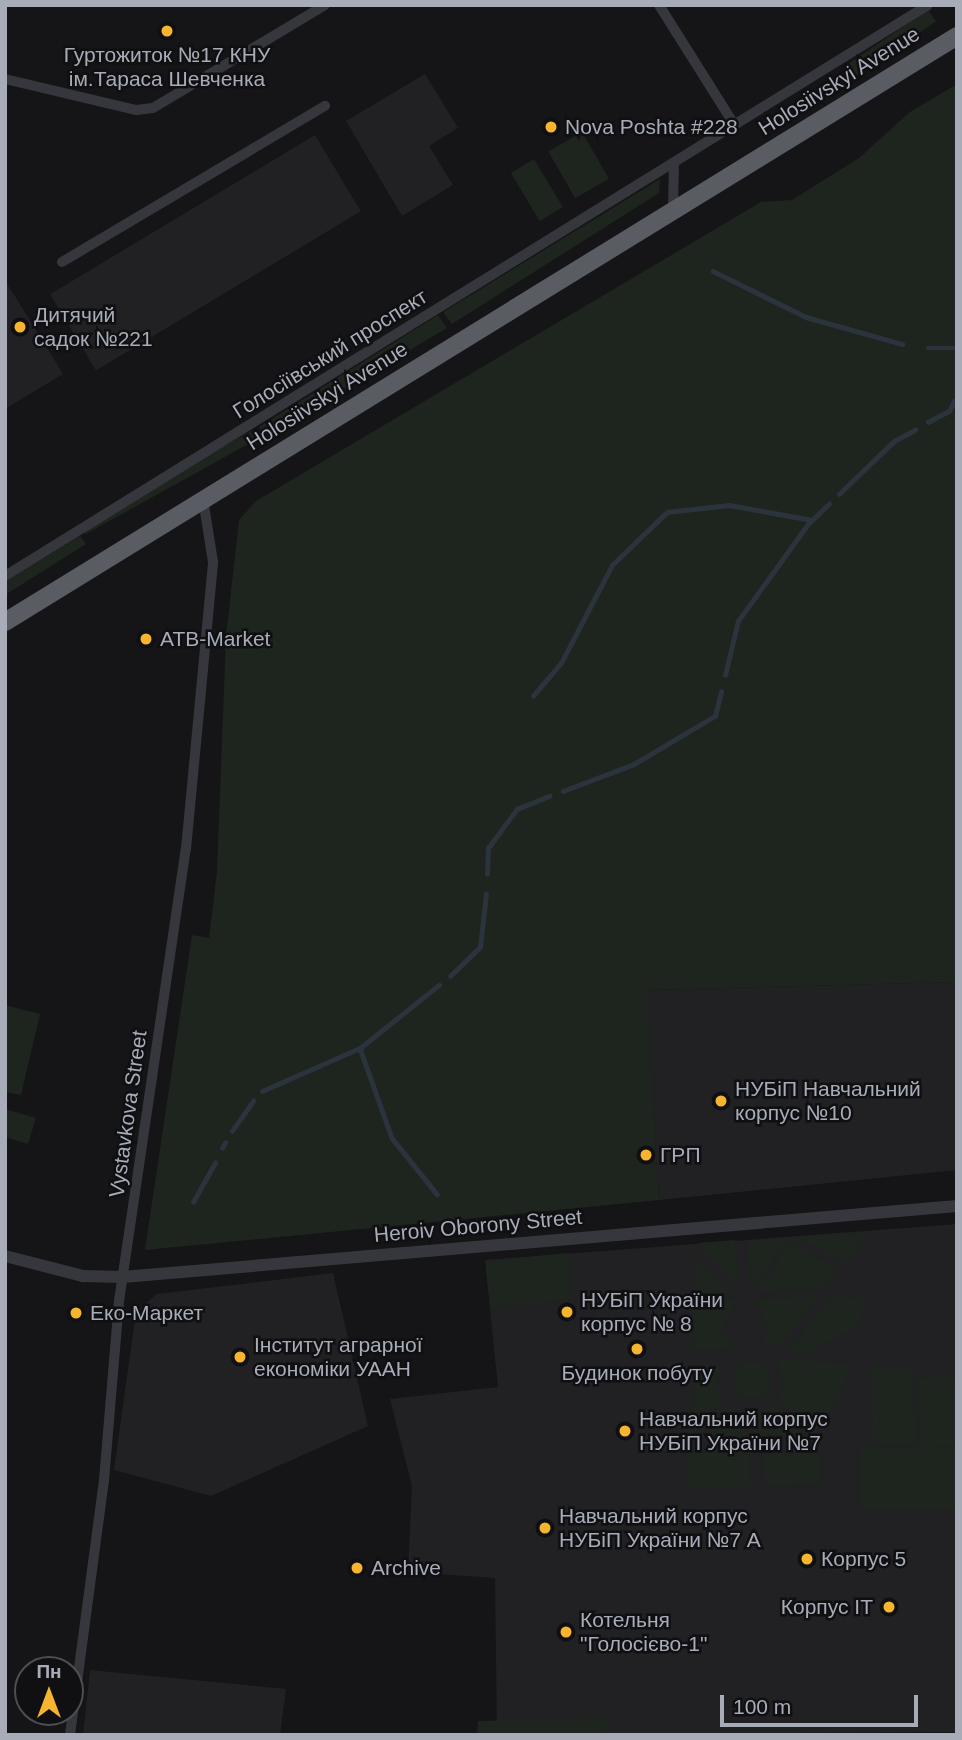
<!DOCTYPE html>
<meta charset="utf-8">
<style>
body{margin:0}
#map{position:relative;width:962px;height:1740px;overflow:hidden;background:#151517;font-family:Helvetica,sans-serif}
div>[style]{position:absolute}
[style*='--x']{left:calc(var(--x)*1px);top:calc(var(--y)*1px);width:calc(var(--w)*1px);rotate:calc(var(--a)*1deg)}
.built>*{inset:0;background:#212124;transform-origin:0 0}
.green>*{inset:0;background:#1d251e;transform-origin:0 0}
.round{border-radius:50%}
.stream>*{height:4.5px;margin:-2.25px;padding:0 2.25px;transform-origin:2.25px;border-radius:2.25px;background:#2b343c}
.minor>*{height:10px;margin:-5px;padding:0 5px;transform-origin:5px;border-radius:5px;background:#36373c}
.tertiary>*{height:12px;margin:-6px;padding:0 6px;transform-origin:6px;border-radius:6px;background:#36373c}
.trunk>*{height:18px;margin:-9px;padding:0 9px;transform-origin:9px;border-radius:9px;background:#5a5c64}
.dots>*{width:19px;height:19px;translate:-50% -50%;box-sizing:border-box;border:4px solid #101012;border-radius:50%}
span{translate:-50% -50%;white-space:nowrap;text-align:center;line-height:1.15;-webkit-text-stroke:5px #101012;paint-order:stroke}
.poi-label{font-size:21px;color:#a7acb8}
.left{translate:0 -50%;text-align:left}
.right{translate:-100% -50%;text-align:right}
.street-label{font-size:21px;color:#a7acb8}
.frame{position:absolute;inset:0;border:7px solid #a7acb8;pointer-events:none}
.north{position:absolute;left:14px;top:1656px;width:70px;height:70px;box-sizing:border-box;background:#101012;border:2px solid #4c4e54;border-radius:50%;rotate:0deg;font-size:19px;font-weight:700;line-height:28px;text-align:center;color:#a7acb8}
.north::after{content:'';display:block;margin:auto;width:24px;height:32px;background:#f6b42f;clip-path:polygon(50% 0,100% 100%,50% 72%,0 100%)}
.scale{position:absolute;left:720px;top:1695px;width:198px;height:32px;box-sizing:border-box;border:4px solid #a7acb8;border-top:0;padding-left:9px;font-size:21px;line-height:24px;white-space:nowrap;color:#a7acb8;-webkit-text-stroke:5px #101012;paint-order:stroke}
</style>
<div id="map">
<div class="built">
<div style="clip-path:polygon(425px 74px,458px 128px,429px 146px,453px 185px,402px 216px,346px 121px)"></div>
<div style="left:315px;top:135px;width:89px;height:309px;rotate:59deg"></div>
<div style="clip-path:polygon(5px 280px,63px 374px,5px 409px)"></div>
<div style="clip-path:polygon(957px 982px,957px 1170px,659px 1200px,645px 990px)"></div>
<div style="clip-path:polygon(957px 1224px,957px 1732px,497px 1735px,495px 1578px,408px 1572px,412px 1486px,390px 1399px,498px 1387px,485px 1260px)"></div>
<div style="clip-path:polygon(333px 1273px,368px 1426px,211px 1496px,114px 1470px,136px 1312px,157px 1294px)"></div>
<div style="clip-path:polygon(90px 1670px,286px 1689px,280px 1735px,83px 1735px)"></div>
</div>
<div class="green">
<div style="left:928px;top:10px;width:14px;height:102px;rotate:56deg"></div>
<div style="clip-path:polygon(957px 84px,957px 982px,646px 990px,659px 1200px,145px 1250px,192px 935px,209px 938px,217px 871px,226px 636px,239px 520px,256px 501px,761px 202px,792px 200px,859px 158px,910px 112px)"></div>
<div style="left:582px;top:132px;width:54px;height:39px;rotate:60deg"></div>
<div style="left:534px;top:159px;width:56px;height:27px;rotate:59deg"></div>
<div style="clip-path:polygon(660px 179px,659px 193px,452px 324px,443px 312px)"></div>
<div style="clip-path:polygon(438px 315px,447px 328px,264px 436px,259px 427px)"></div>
<div style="left:253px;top:430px;width:10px;height:197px;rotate:61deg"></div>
<div style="clip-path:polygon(80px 536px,86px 544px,5px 595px,5px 582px)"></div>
<div style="clip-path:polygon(5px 1005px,40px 1014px,21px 1095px,5px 1092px)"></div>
<div style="clip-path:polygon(5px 1109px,36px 1118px,28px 1144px,5px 1137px)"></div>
<div style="clip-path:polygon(868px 1233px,846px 1265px,799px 1238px)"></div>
<div style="clip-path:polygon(788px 1239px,752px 1290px,746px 1241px)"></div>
<div style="clip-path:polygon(735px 1240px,740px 1291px,699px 1243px)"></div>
<div style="clip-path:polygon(791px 1242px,838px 1270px,825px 1288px,756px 1292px)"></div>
<div style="left:567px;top:1253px;width:46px;height:82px;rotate:84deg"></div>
<div style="clip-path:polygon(696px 1255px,733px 1295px,697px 1295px)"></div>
<div style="clip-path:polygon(819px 1296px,780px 1346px,761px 1346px,770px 1327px,752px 1300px)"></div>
<div style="clip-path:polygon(867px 1297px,859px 1325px,805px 1355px,787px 1353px,829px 1298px)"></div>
<div style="clip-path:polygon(695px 1300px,737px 1300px,722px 1328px,736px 1348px,693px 1350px)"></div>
<div style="clip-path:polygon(777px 1359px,850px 1365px,840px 1396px,815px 1433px,778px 1399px,783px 1388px)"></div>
<div class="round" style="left:734px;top:1362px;width:36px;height:36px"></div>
<div style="clip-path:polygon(723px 1366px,716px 1379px,722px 1400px,693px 1435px,694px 1367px)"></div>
<div style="left:914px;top:1368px;width:76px;height:42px;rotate:89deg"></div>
<div style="left:956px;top:1377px;width:69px;height:37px;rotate:89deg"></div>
<div style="clip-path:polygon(773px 1404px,806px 1435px,758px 1436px,759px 1414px)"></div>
<div style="clip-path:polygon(729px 1407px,748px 1414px,747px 1438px,705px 1438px)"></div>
<div style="left:957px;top:1448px;width:61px;height:97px;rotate:90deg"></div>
<div style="left:749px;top:1452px;width:35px;height:63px;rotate:90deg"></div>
<div style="left:819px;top:1452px;width:32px;height:55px;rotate:88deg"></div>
<div style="clip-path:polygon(612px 1718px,601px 1735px,477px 1735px,478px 1721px)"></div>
</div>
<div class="stream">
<div style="--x:713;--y:271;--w:104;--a:26.3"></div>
<div style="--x:806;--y:317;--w:100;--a:15.7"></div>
<div style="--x:928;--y:348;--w:29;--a:0"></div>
<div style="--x:928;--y:422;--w:24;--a:-28"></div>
<div style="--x:949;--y:411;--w:11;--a:-63"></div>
<div style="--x:839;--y:494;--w:76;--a:-43.9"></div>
<div style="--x:894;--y:441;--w:24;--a:-28"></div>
<div style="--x:725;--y:675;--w:56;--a:-76.5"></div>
<div style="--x:738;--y:621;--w:120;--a:-54.2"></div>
<div style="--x:808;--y:524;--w:29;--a:-44"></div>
<div style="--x:533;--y:696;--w:43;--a:-49.7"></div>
<div style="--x:561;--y:663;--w:110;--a:-62.5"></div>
<div style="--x:612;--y:565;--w:76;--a:-43.9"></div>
<div style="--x:667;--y:512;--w:62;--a:-6.4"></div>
<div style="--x:729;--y:505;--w:84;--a:10.2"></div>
<div style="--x:563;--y:791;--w:76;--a:-20.8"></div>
<div style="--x:634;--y:764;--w:94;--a:-30.7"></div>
<div style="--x:715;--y:716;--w:25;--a:-76"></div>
<div style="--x:487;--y:874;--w:26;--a:-88"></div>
<div style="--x:488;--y:848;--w:49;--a:-53.4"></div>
<div style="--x:517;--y:809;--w:35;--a:-22"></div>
<div style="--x:450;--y:976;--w:42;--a:-44"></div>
<div style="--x:480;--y:947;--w:53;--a:-83.5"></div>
<div style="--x:360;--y:1048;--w:96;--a:70.4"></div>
<div style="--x:392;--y:1138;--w:72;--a:51.2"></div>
<div style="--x:262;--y:1091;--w:107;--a:-23.7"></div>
<div style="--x:360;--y:1048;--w:101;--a:-38.6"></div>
<div style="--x:232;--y:1131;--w:37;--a:-55"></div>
<div style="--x:222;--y:1148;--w:6;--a:-59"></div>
<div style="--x:193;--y:1202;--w:45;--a:-60.6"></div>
</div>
<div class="minor">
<div style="--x:659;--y:5;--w:141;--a:57.8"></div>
<div style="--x:5;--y:79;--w:135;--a:13.3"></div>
<div style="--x:136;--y:110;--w:17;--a:-7"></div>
<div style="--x:153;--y:108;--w:200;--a:-30.9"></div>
<div style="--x:673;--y:209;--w:46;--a:-88.8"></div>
<div style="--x:62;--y:262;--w:306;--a:-30.7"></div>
<div style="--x:5;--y:576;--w:1085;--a:-31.74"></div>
<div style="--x:70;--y:1735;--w:257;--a:-82.4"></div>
<div style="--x:104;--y:1480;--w:180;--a:-85.2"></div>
<div style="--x:119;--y:1301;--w:457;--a:-81.6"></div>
<div style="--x:186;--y:849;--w:288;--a:-84.6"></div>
<div style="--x:213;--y:562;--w:64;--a:-99"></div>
</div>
<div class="tertiary">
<div style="--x:5;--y:1256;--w:81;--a:14.4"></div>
<div style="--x:83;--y:1276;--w:40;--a:1.4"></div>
<div style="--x:123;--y:1277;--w:837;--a:-4.87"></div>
</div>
<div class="trunk">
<div style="--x:5;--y:622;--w:1118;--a:-31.61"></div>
</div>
<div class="dots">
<div style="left:167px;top:31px;background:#f6b42f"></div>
<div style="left:551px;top:127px;background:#f6b42f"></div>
<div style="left:20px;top:327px;background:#f6b42f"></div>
<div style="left:146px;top:639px;background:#f6b42f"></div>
<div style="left:721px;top:1101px;background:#f6b42f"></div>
<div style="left:646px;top:1155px;background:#f6b42f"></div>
<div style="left:567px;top:1312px;background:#f6b42f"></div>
<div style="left:76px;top:1313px;background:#f6b42f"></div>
<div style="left:637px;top:1349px;background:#f6b42f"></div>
<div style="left:240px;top:1357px;background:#f6b42f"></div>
<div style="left:625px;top:1431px;background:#f6b42f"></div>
<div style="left:545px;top:1528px;background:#f6b42f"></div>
<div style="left:807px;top:1559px;background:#f6b42f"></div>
<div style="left:357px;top:1568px;background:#f6b42f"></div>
<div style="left:889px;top:1607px;background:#f6b42f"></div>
<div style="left:566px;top:1632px;background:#f6b42f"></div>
</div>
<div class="poi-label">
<span style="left:167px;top:67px">Гуртожиток №17 КНУ<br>ім.Тараса Шевченка</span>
<span class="left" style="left:565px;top:127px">Nova Poshta #228</span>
<span class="left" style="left:34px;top:327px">Дитячий<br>садок №221</span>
<span class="left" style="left:160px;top:639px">ATB-Market</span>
<span class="left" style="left:735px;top:1101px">НУБіП Навчальний<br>корпус №10</span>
<span class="left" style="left:660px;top:1155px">ГРП</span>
<span class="left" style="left:581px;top:1312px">НУБіП України<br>корпус № 8</span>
<span class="left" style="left:90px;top:1313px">Еко-Маркет</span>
<span class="left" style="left:254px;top:1357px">Інститут аграрної<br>економіки УААН</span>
<span style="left:637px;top:1373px">Будинок побуту</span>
<span class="left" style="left:639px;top:1431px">Навчальний корпус<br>НУБіП України №7</span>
<span class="left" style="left:559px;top:1528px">Навчальний корпус<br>НУБіП України №7 А</span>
<span class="left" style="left:821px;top:1559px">Корпус 5</span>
<span class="left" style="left:371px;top:1568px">Archive</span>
<span class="right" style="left:873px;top:1607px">Корпус ІТ</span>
<span class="left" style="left:580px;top:1632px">Котельня<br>"Голосієво-1"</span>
</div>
<div class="street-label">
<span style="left:839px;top:81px;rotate:-32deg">Holosiivskyi Avenue</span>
<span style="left:330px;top:354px;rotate:-32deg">Голосіївський проспект</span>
<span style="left:327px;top:396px;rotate:-32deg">Holosiivskyi Avenue</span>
<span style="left:128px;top:1114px;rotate:-82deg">Vystavkova Street</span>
<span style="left:478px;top:1226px;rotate:-5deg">Heroiv Oborony Street</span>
</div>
<div class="frame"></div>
<div class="north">Пн</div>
<div class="scale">100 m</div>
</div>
